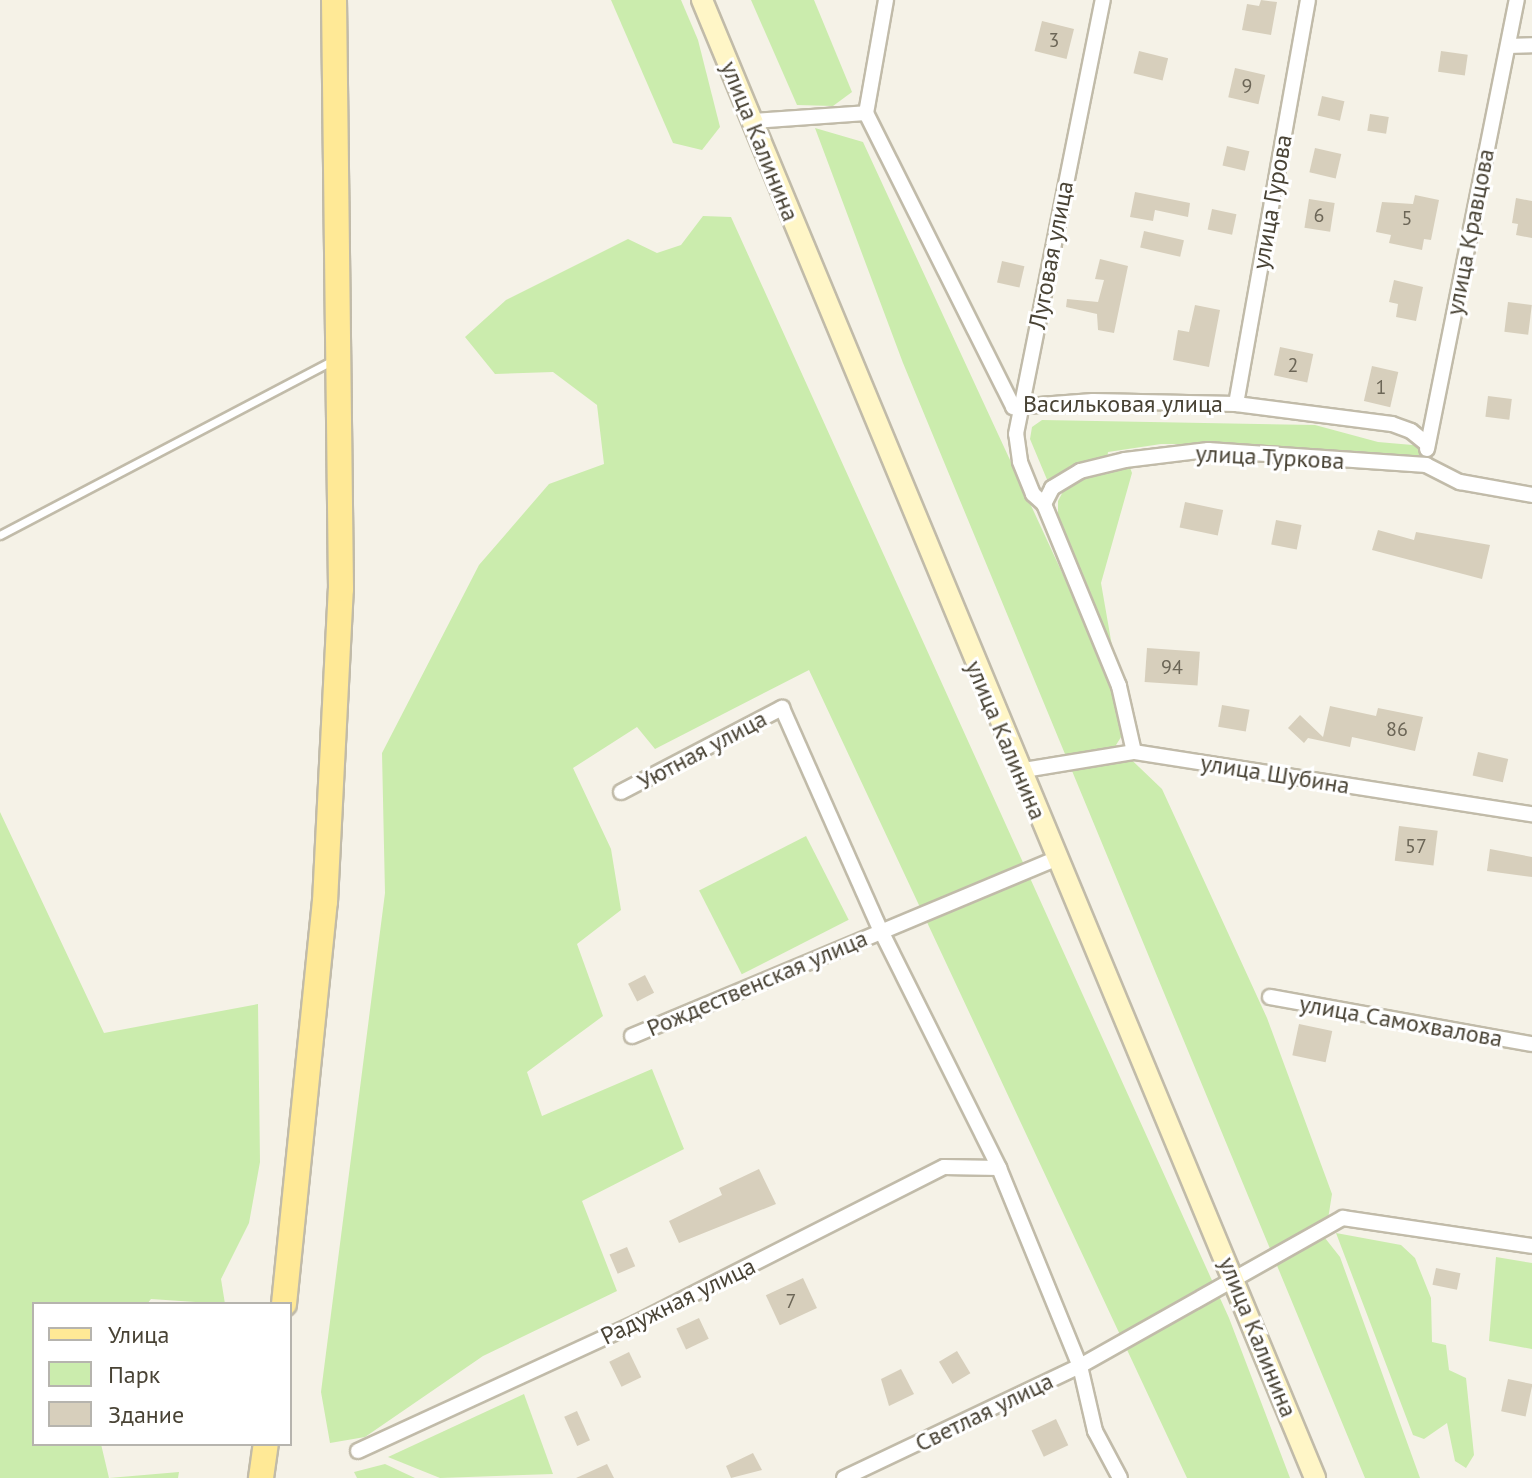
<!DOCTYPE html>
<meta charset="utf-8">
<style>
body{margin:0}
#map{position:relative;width:1532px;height:1478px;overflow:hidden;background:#f5f2e7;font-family:"PT Sans",sans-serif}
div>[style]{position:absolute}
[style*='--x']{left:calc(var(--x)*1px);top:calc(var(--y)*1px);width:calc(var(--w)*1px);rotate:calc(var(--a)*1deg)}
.green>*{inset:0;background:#cbecad;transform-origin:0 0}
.building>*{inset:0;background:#d7cfbc;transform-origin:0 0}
.roads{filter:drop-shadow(2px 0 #c1bba9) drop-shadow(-2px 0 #c1bba9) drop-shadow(0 2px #c1bba9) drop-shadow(0 -2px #c1bba9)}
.lane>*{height:7px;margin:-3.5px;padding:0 3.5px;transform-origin:3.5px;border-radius:3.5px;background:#fff}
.street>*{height:14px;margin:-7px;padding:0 7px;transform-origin:7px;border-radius:7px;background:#fff}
.secondary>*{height:20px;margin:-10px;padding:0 10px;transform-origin:10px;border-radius:10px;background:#fff6c7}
.primary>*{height:24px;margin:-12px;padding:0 12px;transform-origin:12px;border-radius:12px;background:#ffe996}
span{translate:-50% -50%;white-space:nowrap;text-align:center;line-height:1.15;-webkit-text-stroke:6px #fff;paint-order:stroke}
.number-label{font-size:20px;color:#6c6657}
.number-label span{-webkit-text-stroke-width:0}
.street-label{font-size:24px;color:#494335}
.legend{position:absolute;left:32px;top:1302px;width:260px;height:144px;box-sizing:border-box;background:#fff;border:2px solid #b6b4ae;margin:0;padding:10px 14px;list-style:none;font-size:24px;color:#494335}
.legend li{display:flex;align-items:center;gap:16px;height:40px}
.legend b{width:40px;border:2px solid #b6b4ae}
</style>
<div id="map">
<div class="green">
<div style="clip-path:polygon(611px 0,681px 0,698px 40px,720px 127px,702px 150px,673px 143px)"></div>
<div style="clip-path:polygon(751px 0,814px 0,852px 92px,833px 106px,797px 105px)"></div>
<div style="clip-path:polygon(815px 128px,863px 142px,1114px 685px,1123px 734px,1116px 745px,1162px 789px,1267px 1018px,1332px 1194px,1325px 1238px,1340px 1257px,1420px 1478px,1365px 1478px,903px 363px)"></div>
<div style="clip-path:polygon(703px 216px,731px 217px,1229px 1318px,1290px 1478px,1187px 1478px,809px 670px,655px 749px,637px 727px,573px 768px,611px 849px,621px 910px,577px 944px,603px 1016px,527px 1072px,542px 1116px,652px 1069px,684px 1149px,582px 1201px,617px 1291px,483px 1356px,365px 1437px,330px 1443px,321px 1392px,385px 893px,382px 753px,479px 565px,549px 484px,604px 464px,597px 405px,553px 372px,495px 374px,465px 337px,506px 300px,628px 239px,657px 253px,681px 245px)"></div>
<div style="clip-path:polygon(1042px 420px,1315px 425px,1378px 442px,1424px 446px,1418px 457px,1395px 459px,1248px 444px,1161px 444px,1108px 452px,1107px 460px,1048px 482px,1030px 439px,1032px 427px)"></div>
<div style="clip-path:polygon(1129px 465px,1132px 473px,1101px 583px,1112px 646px,1058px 518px,1058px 501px,1067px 484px)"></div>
<div style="clip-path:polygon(0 812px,104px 1033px,258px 1004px,260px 1162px,249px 1223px,221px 1279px,225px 1304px,151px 1299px,147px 1304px,34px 1304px,34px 1444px,101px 1444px,109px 1478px,179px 1472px,178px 1478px,0 1478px)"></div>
<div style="left:806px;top:836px;width:94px;height:120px;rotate:63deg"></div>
<div style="clip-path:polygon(1336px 1233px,1401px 1245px,1415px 1258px,1431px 1298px,1432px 1342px,1446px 1345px,1449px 1370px,1466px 1378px,1474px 1455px,1466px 1468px,1455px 1461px,1447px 1423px,1424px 1439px,1413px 1435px)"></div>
<div style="clip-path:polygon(1496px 1257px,1532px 1263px,1532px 1349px,1489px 1341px)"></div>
<div style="clip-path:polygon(524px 1394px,553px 1474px,440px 1478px,388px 1457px)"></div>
<div style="clip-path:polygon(385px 1464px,415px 1478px,357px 1478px,354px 1472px)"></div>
</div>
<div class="building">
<div style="clip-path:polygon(1261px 0,1277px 2px,1271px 35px,1242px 30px,1247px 4px,1259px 6px)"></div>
<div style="left:1042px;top:21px;width:33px;height:31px;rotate:14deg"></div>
<div style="left:1139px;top:51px;width:30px;height:23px;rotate:14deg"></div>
<div style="left:1441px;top:51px;width:27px;height:21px;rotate:8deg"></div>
<div style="left:1235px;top:68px;width:31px;height:30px;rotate:13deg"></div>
<div style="left:1322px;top:96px;width:23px;height:20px;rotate:13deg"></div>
<div style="left:1370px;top:114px;width:19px;height:17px;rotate:9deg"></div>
<div style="left:1227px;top:146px;width:23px;height:20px;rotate:13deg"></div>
<div style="left:1315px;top:148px;width:27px;height:25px;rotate:13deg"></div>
<div style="clip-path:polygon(1135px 192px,1190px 203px,1188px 217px,1155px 210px,1153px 221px,1130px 217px)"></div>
<div style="clip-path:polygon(1415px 195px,1439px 200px,1431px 240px,1424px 239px,1422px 250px,1389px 243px,1391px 235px,1376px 232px,1382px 202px,1413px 204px)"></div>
<div style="clip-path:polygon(1516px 198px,1532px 201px,1532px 238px,1516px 235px,1518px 224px,1512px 223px)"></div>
<div style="left:1309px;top:199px;width:26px;height:29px;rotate:9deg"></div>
<div style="left:1212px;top:209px;width:25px;height:21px;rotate:12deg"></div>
<div style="left:1144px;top:231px;width:41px;height:17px;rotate:13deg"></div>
<div style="clip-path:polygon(1100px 259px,1128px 266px,1114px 333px,1098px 330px,1097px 314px,1066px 307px,1067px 299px,1098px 302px,1104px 280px,1095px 279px)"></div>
<div style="left:1002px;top:261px;width:23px;height:22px;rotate:13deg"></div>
<div style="clip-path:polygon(1394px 280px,1423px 287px,1416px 321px,1396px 317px,1398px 304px,1389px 302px)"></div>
<div style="left:1508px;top:302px;width:24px;height:30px;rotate:7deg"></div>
<div style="clip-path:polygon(1195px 305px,1220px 310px,1209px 367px,1173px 360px,1178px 330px,1189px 332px)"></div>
<div style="left:1280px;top:347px;width:34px;height:29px;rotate:12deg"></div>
<div style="left:1372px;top:366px;width:27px;height:36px;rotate:13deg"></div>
<div style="left:1488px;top:396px;width:24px;height:21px;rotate:7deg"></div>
<div style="left:1185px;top:502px;width:39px;height:26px;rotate:12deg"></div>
<div style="left:1276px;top:520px;width:26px;height:25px;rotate:11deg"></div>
<div style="clip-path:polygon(1378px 530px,1414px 540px,1416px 532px,1490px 545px,1482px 579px,1372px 550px)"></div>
<div style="left:1147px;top:648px;width:53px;height:34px;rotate:4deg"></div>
<div style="left:1222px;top:705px;width:28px;height:22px;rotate:10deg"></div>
<div style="clip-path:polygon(1330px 706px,1376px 716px,1378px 708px,1423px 717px,1415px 751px,1352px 737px,1350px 747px,1308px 738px,1304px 743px,1288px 728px,1300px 715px,1323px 737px)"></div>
<div style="left:1478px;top:752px;width:31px;height:24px;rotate:13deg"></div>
<div style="left:1399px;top:826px;width:39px;height:35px;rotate:7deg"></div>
<div style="clip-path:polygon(1490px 849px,1532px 857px,1532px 877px,1487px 871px)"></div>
<div style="left:645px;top:975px;width:20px;height:19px;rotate:63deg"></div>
<div style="left:1299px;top:1024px;width:34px;height:32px;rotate:12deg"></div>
<div style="clip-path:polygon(759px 1169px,776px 1204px,679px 1243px,669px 1221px,722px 1195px,719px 1188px)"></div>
<div style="left:627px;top:1247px;width:21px;height:19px;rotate:67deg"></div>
<div style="left:1436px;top:1268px;width:25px;height:17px;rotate:12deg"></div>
<div style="left:803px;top:1278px;width:33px;height:41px;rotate:65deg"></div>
<div style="left:699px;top:1318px;width:23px;height:25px;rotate:65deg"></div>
<div style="left:957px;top:1351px;width:26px;height:21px;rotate:59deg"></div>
<div style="left:629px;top:1352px;width:28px;height:22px;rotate:64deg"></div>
<div style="clip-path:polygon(901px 1369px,914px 1394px,889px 1406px,881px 1379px)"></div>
<div style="left:1508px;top:1379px;width:25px;height:33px;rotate:12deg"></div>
<div style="left:577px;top:1411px;width:32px;height:14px;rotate:66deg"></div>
<div style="left:1056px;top:1419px;width:29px;height:27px;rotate:65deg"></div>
<div style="clip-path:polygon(753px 1453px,762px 1470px,731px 1478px,726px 1466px)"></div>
<div style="clip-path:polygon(607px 1464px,614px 1478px,576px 1478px)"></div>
</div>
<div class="roads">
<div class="lane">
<div style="--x:0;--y:535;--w:375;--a:-27.7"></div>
</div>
<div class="street">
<div style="--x:886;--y:0;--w:115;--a:100"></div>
<div style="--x:866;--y:113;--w:329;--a:63.4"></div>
<div style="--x:1013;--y:407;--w:80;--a:-4.3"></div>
<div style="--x:1093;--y:401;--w:143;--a:1.2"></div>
<div style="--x:1236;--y:404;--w:157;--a:7.3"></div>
<div style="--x:1392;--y:424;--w:20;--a:20"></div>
<div style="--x:1411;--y:431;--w:21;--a:39"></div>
<div style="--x:1508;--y:46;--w:24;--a:-2"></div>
<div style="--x:753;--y:121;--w:113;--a:-4"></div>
<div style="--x:1236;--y:404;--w:410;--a:-79.9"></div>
<div style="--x:1427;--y:449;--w:458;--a:-78.7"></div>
<div style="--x:1044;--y:504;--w:15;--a:-138"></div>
<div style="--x:1033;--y:494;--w:35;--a:-112"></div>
<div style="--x:1020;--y:461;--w:27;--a:-98"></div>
<div style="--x:1016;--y:434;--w:443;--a:-78.7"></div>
<div style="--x:1134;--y:752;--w:68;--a:-102.8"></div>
<div style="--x:1119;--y:686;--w:197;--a:-112.4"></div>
<div style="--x:1044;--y:504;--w:18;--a:-63"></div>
<div style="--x:1052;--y:488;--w:33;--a:-31"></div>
<div style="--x:1080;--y:471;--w:46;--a:-13.7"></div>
<div style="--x:1125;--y:460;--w:84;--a:-6.9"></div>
<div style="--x:1208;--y:450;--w:219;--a:3.9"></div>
<div style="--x:1426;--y:465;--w:38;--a:27"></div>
<div style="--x:1460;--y:482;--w:73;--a:10.2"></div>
<div style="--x:1018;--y:771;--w:118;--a:-9.3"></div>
<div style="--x:1134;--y:752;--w:403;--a:8.9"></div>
<div style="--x:621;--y:792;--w:182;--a:-27.6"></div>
<div style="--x:782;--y:708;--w:244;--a:66.1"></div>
<div style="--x:881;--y:931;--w:265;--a:63.5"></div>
<div style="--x:999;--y:1168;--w:214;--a:67.8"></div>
<div style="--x:1080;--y:1366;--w:67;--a:77"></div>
<div style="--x:1095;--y:1431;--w:53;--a:62"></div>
<div style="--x:1270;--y:997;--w:266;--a:10.2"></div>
<div style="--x:632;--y:1036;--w:459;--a:-22.7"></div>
<div style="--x:358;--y:1451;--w:306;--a:-24.7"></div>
<div style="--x:636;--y:1323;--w:345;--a:-26.9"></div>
<div style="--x:944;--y:1167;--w:55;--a:1"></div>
<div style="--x:844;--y:1478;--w:261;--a:-25.4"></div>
<div style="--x:1080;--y:1366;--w:302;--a:-29.4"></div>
<div style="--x:1343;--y:1218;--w:191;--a:8.4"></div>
</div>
<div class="secondary">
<div style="--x:702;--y:0;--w:1600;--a:67.47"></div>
</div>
<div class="primary">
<div style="--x:284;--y:1304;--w:404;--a:-84.2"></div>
<div style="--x:325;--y:902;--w:313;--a:-87.1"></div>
<div style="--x:341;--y:589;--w:589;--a:-90.68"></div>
<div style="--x:261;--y:1478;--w:34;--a:-82"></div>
</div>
</div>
<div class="number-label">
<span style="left:1054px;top:40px">3</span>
<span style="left:1247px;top:86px">9</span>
<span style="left:1319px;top:215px">6</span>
<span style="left:1407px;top:218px">5</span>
<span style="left:1293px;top:365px">2</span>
<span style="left:1381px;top:387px">1</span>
<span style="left:1172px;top:667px">94</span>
<span style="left:1397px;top:729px">86</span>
<span style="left:1416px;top:846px">57</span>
<span style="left:791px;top:1301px">7</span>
</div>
<div class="street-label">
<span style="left:760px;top:141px;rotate:68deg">улица Калинина</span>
<span style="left:1272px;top:202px;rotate:-80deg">улица Гурова</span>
<span style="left:1470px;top:232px;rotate:-79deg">улица Кравцова</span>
<span style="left:1051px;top:255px;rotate:-79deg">Луговая улица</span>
<span style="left:1123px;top:404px">Васильковая улица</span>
<span style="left:1270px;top:457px;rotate:3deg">улица Туркова</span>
<span style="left:1006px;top:740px;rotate:67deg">улица Калинина</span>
<span style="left:702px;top:750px;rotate:-28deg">Уютная улица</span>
<span style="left:1275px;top:774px;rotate:9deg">улица Шубина</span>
<span style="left:757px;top:983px;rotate:-23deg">Рождественская улица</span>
<span style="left:1401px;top:1021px;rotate:10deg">улица Самохвалова</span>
<span style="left:678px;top:1301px;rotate:-26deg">Радужная улица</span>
<span style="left:1258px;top:1337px;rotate:68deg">улица Калинина</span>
<span style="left:984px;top:1412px;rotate:-26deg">Светлая улица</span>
</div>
<ul class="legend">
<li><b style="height:10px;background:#ffe996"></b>Улица</li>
<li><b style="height:22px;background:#cbecad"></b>Парк</li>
<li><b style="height:22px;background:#d7cfbc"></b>Здание</li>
</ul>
</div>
